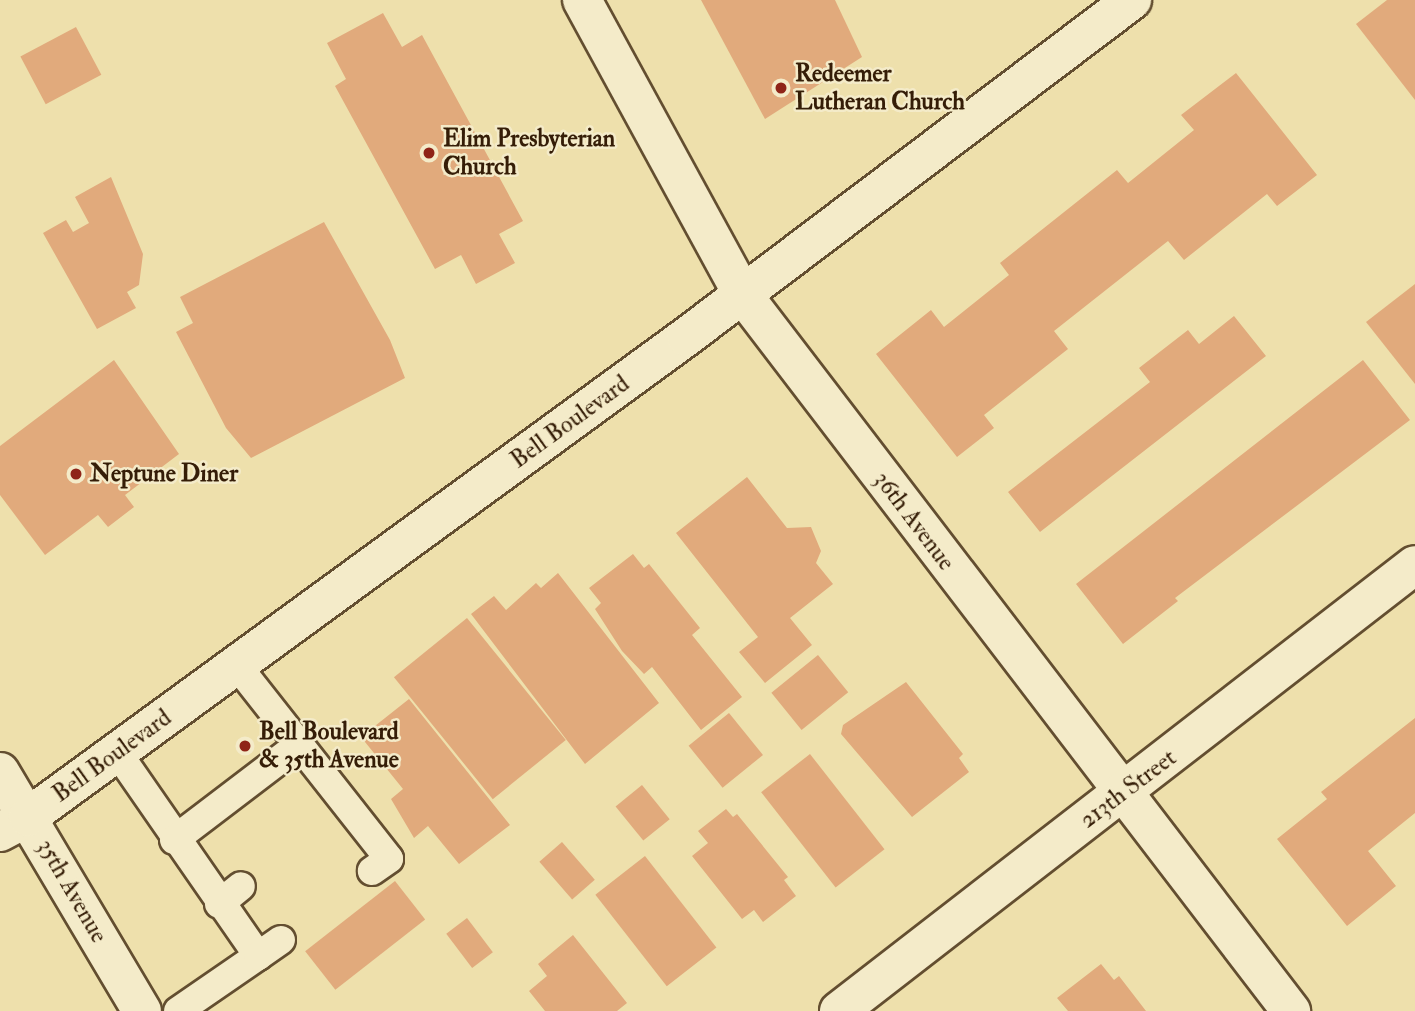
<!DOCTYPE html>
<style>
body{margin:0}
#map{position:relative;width:1415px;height:1011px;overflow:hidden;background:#eee0ac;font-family:"IM FELL Double Pica",serif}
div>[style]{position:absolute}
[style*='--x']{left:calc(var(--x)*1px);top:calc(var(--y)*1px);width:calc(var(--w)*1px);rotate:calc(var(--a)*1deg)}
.building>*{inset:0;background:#e1aa7c;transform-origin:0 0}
.roads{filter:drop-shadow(2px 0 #634e30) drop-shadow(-2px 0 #634e30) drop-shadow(0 2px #634e30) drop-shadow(0 -2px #634e30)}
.lane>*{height:28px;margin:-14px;padding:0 14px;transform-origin:14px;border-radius:14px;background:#f4ebc9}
.street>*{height:38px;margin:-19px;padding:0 19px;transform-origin:19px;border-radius:19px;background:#f4ebc9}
.secondary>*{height:38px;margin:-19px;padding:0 19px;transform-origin:19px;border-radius:19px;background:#f4ebc9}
.dots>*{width:19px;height:19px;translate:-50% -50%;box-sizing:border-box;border:4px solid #f4ebc9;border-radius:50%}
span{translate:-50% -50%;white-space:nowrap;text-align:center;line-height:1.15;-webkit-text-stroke:5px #f4ebc9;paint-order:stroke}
.poi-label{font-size:24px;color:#351d07;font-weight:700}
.left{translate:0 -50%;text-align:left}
.street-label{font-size:24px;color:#351d07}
</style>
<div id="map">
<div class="building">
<div style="clip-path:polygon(701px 0,835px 0,862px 57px,765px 119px)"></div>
<div style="clip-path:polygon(1387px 0,1415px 0,1415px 100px,1356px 24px)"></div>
<div style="clip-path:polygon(383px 13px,402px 47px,422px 35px,523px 221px,499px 234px,515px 263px,476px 284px,461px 255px,435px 269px,335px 86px,346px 79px,327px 43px)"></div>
<div style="left:76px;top:27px;width:54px;height:63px;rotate:62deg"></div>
<div style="clip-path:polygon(1236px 73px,1317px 175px,1277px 206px,1267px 194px,1184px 260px,1168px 241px,1054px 331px,1068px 349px,984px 415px,994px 428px,957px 457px,876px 354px,931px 310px,944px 327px,1009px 275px,1000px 263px,1117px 170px,1128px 183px,1194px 130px,1181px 115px)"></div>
<div style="clip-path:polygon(111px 177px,143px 254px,139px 285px,127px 292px,136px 308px,97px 329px,43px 233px,66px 220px,73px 232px,89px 223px,75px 197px)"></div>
<div style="clip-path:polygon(324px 222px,390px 340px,405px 378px,251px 458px,226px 428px,176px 332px,193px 323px,180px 297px)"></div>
<div style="clip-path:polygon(1415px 284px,1415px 384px,1366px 322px)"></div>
<div style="clip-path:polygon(1234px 316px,1266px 356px,1040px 532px,1008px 492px,1150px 382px,1139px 368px,1188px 330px,1199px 344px)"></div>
<div style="clip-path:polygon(114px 360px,179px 454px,125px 495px,134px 507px,108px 527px,98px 515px,45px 555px,0 495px,0 446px)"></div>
<div style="clip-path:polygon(1363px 360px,1410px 420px,1175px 598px,1178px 601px,1123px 644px,1076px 584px)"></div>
<div style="clip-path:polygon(747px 477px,787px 528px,811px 527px,821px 551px,816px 563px,833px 584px,790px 618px,812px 645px,765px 683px,739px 652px,758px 637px,676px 533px)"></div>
<div style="clip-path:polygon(633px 554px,644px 568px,649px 564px,700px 628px,692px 635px,742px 697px,701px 730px,652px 667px,644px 674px,622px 651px,595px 609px,601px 603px,589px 588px)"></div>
<div style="clip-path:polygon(558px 573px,659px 703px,585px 764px,471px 614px,494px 596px,506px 610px,536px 583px,541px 588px)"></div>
<div style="left:467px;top:618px;width:157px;height:94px;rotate:51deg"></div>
<div style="left:818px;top:655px;width:48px;height:60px;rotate:51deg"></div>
<div style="clip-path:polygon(906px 682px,963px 754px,959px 758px,969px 772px,912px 817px,841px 734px,843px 725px)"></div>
<div style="clip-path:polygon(409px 699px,510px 825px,459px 864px,428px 826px,414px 838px,391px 799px,403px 789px,361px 737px)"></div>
<div style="left:729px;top:713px;width:54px;height:52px;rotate:51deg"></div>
<div style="clip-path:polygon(1415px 718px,1415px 813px,1368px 851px,1396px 886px,1347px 926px,1277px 839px,1327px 799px,1321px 792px)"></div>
<div style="left:810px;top:754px;width:121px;height:62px;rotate:52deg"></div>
<div style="left:642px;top:785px;width:44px;height:34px;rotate:51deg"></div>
<div style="clip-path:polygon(726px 809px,733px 817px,737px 814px,788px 877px,784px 880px,796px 896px,763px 922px,754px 910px,742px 919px,692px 856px,708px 843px,698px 831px)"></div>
<div style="left:562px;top:842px;width:50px;height:30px;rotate:49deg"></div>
<div style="left:645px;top:856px;width:116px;height:63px;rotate:52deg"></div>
<div style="left:395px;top:881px;width:49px;height:114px;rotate:52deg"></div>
<div style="left:467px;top:918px;width:43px;height:26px;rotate:53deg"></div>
<div style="clip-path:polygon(573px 935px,627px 1003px,617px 1011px,545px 1011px,529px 991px,547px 976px,538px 964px)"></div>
<div style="clip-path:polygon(1101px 964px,1114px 980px,1119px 976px,1146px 1011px,1068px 1011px,1057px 998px)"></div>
</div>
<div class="roads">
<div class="lane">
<div style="--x:235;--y:663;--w:249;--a:51.8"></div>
<div style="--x:389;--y:859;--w:21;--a:145"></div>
<div style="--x:117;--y:752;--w:248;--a:55.3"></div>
<div style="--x:258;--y:956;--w:97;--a:145.5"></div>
<div style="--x:174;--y:840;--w:158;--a:-37.3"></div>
<div style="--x:219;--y:904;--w:28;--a:-39"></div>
<div style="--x:258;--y:956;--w:28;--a:-35"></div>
</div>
<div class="street">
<div style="--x:582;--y:0;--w:336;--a:61.4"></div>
<div style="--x:743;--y:295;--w:902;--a:52.57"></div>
<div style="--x:839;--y:1011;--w:728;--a:-37.75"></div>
</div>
<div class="secondary">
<div style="--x:0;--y:772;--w:278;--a:59.3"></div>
<div style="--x:0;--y:832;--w:32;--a:-28"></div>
<div style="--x:28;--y:817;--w:814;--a:-36.11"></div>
<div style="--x:686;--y:337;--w:559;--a:-37.07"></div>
</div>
</div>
<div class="dots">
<div style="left:781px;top:88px;background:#8f2418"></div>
<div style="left:429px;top:153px;background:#8f2418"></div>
<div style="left:76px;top:474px;background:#8f2418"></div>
<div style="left:245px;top:746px;background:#8f2418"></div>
</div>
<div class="poi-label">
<span class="left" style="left:795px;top:88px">Redeemer<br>Lutheran Church</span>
<span class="left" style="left:443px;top:153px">Elim Presbyterian<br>Church</span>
<span class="left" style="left:90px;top:474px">Neptune Diner</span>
<span class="left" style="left:259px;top:746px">Bell Boulevard<br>&amp; 35th Avenue</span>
</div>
<div class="street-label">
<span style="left:570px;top:422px;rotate:-36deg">Bell Boulevard</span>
<span style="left:914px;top:521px;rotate:53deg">36th Avenue</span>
<span style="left:112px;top:756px;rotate:-36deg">Bell Boulevard</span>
<span style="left:1128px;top:789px;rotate:-37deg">213th Street</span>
<span style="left:72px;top:891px;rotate:60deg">35th Avenue</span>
</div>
</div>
